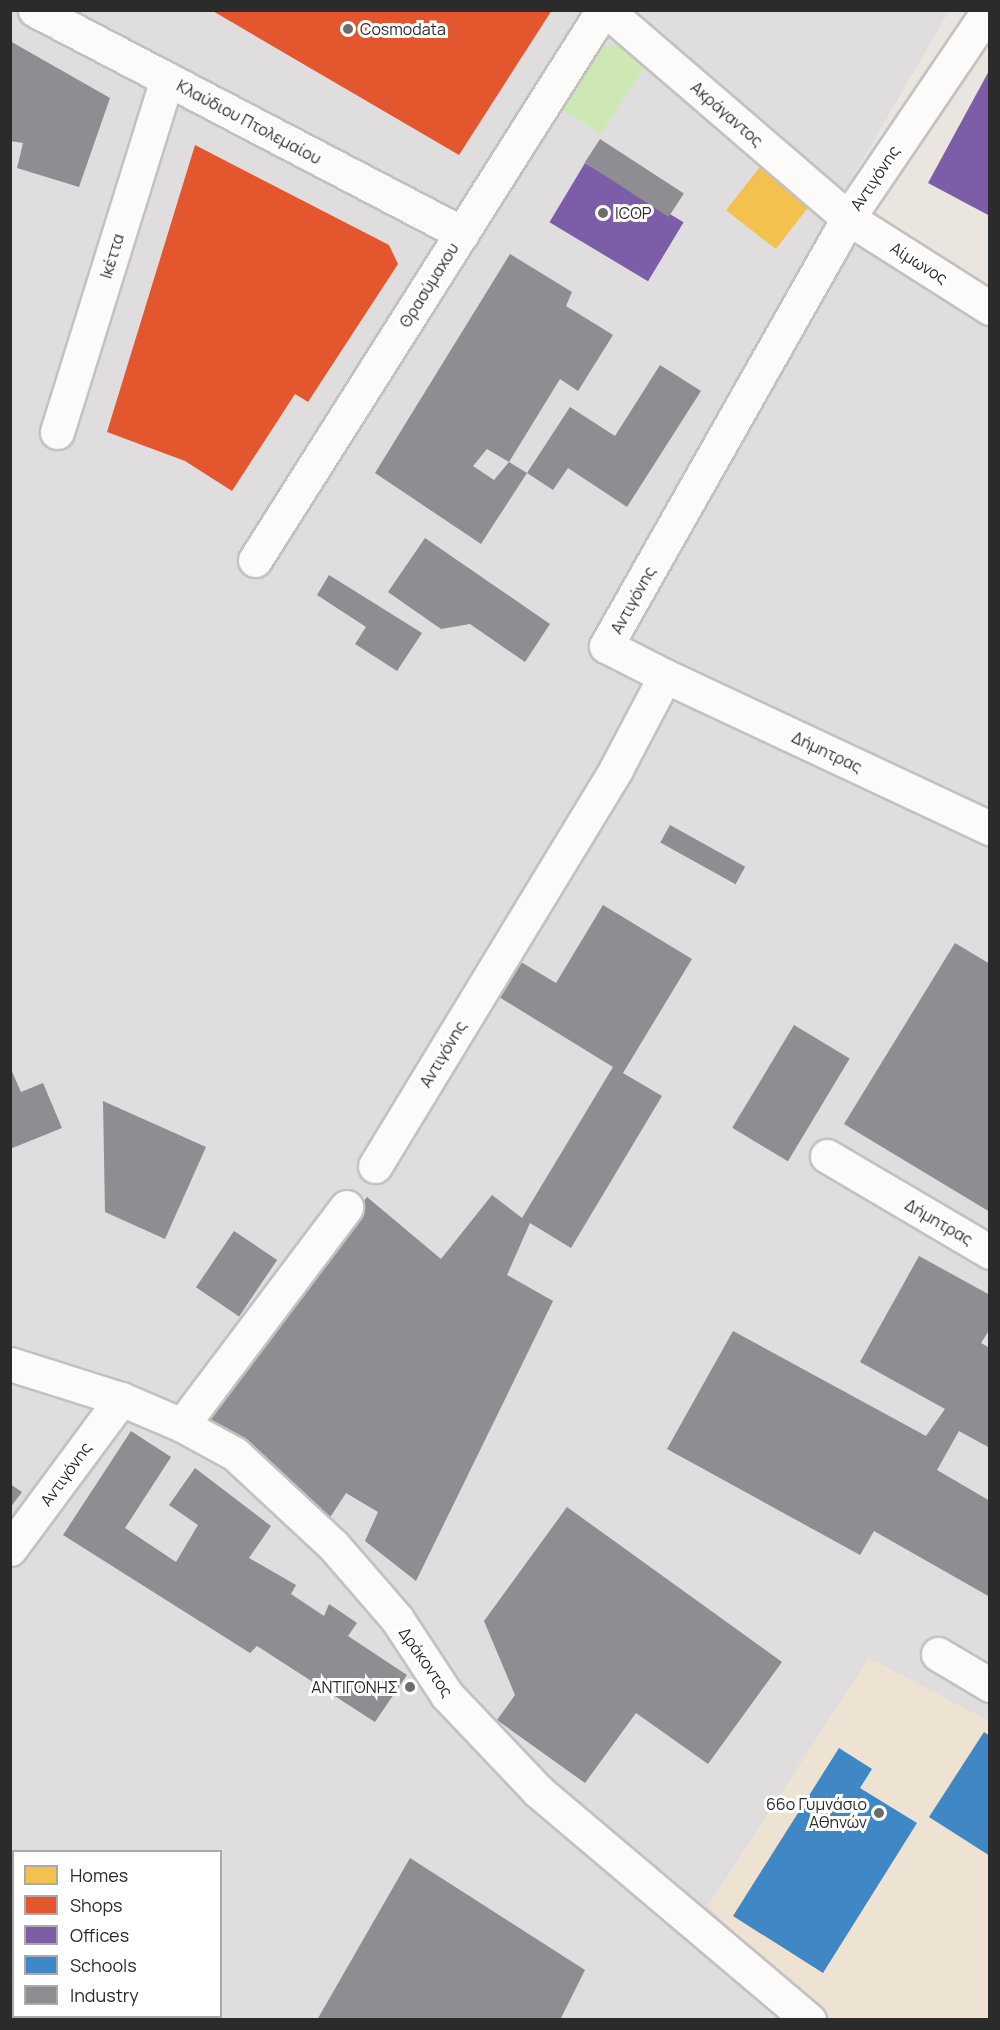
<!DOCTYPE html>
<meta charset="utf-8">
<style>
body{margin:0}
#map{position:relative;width:1000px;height:2030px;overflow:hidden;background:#eae5df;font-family:Manrope,sans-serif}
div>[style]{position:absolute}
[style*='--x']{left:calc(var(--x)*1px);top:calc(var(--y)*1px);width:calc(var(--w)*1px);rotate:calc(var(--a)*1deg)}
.industrial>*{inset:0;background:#e0dddf}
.education>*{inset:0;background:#eee3d3}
.green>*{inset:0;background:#cde8b5}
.homes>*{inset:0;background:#f2c14e;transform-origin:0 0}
.shops>*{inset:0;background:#e4572e}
.offices>*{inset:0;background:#7b5ea7;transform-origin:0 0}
.schools>*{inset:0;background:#3f88c5}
.industry>*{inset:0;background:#8d8d92;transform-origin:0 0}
.roads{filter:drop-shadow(2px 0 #c3c1c1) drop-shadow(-2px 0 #c3c1c1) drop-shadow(0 2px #c3c1c1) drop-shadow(0 -2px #c3c1c1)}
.minor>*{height:33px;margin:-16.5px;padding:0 16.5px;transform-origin:16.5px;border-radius:16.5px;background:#fcfbfa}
.dots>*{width:16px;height:16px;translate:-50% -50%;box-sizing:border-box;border:3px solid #fff;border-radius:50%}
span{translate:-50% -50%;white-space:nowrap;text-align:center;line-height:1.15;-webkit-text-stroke:6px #fff;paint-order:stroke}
.poi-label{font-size:16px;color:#2b2b2b}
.left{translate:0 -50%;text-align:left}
.right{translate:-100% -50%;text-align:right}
.street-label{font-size:16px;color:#2b2b2b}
.frame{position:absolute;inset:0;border:12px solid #2b2b2b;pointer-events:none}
.legend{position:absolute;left:12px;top:1850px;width:210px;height:168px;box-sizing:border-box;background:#fff;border:2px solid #aaa;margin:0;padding:8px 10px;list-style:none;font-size:18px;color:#2b2b2b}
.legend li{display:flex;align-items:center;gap:12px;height:30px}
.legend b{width:30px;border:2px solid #aaa}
</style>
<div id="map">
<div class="industrial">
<div style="clip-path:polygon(evenodd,11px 11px,949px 11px,840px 199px,989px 288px,989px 2019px,11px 2020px,11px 11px,14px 1852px,220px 1852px,220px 2016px,14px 2016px,14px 1852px)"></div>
</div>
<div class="education">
<div style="clip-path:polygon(869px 1658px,989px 1721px,989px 2019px,823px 2019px,708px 1906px)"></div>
</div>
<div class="green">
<div style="clip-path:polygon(618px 44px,646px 66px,601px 134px,561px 109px,601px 46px)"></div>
</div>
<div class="homes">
<div style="left:763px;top:163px;width:63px;height:60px;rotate:38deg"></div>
</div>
<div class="shops">
<div style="clip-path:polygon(211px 10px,552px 10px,459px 155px)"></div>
<div style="clip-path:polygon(195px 145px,389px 245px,398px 264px,308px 402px,295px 394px,232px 491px,185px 461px,107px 432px)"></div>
</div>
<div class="offices">
<div style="clip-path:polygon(990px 69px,990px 216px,928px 183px)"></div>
<div style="left:585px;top:163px;width:115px;height:69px;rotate:31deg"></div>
</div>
<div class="schools">
<div style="clip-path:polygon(984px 1732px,990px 1736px,990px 1856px,929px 1817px)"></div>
<div style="clip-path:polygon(839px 1748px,872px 1769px,860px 1788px,917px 1823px,823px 1973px,733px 1916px)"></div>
</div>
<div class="industry">
<div style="clip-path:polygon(10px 41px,110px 98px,79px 187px,17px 168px,23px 143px,10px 141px)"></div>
<div style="left:600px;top:139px;width:100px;height:28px;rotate:33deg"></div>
<div style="clip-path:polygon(510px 254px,572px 292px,566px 306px,613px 335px,578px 391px,560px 379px,509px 462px,487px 449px,473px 466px,494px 480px,509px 462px,527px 473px,481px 544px,375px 473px)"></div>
<div style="clip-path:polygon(660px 365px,701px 391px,627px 507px,568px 468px,553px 490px,527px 473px,570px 407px,615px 436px)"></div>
<div style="clip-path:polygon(425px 538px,550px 624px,525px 662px,470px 624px,441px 629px,388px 592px)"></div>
<div style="clip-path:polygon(329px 575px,422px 633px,397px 671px,355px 644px,366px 627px,317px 595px)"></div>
<div style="left:670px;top:825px;width:86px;height:20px;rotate:29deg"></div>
<div style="clip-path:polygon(603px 905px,692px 959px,623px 1073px,662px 1096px,571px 1248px,530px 1223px,507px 1275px,553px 1301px,416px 1581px,365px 1541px,378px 1512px,346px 1493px,327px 1522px,201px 1413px,367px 1197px,441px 1259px,492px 1195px,522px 1218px,613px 1067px,499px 997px,521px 962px,556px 983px)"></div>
<div style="clip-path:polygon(955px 943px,990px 964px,990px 1212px,844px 1124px)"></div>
<div style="left:794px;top:1025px;width:65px;height:120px;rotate:31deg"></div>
<div style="clip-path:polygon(10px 1067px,21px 1092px,43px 1083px,62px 1128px,10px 1149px)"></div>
<div style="clip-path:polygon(103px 1101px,206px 1147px,165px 1239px,105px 1212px)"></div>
<div style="left:234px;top:1231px;width:52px;height:68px;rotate:34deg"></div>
<div style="clip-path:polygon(919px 1256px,990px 1295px,990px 1329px,981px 1343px,990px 1348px,990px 1448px,959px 1431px,937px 1470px,990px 1501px,990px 1597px,874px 1531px,860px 1555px,667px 1449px,733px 1331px,926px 1436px,945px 1409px,860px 1362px)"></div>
<div style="clip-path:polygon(131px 1431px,171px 1457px,125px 1528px,176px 1562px,198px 1525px,169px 1505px,195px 1468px,271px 1526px,249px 1558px,296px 1585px,291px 1594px,324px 1616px,329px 1604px,357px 1623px,348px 1636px,407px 1675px,375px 1722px,257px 1646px,250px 1653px,63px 1535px)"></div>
<div style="clip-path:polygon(10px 1484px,22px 1492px,10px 1508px)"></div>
<div style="clip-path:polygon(567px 1507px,782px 1662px,708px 1764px,636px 1713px,585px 1783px,497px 1720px,515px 1695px,484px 1621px)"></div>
<div style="clip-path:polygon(410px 1858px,585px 1970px,560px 2020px,317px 2020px)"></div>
</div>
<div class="roads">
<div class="minor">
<div style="--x:35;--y:10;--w:482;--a:27.6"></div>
<div style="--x:606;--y:10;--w:319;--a:40.7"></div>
<div style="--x:848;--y:218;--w:168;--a:32.4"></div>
<div style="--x:57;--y:432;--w:370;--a:-72.7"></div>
<div style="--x:255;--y:560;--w:651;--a:-57.68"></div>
<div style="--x:665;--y:676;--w:359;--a:25.1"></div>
<div style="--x:827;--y:1156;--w:189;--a:30.5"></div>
<div style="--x:375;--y:1166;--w:464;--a:-58.7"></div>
<div style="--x:616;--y:769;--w:105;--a:-62.2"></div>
<div style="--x:665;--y:676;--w:66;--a:-153"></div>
<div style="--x:606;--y:646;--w:492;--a:-60.5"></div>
<div style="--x:848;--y:218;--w:251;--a:-55.9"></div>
<div style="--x:10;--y:1364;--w:116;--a:17.5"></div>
<div style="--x:121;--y:1399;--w:66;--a:23.1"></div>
<div style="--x:182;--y:1425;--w:60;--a:28.7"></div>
<div style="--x:235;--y:1454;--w:134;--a:42.9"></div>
<div style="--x:333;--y:1545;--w:98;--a:49.1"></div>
<div style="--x:397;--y:1619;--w:91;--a:56.7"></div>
<div style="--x:447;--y:1695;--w:132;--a:46.5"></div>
<div style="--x:538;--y:1791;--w:355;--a:40.2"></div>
<div style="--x:182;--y:1425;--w:273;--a:-53"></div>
<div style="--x:10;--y:1549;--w:187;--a:-53.5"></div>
<div style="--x:938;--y:1654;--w:61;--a:30.8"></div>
</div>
</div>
<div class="dots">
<div style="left:348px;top:29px;background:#6e6c6a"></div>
<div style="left:603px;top:213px;background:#6e6c6a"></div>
<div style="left:410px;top:1687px;background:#6e6c6a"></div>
<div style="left:879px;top:1813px;background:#6e6c6a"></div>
</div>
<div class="poi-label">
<span class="left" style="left:360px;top:29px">Cosmodata</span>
<span class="left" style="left:615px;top:213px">ICOP</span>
<span class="right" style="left:398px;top:1687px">ΑΝΤΙΓΟΝΗΣ</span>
<span class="right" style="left:867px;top:1813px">66ο Γυμνάσιο<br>Αθηνών</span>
</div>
<div class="street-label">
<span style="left:727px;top:114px;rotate:41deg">Ακράγαντος</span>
<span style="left:249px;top:122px;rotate:28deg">Κλαύδιου Πτολεμαίου</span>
<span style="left:875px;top:178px;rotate:-56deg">Αντιγόνης</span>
<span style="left:112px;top:256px;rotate:-73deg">Ικέττα</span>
<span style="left:919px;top:263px;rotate:32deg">Αίμωνος</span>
<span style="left:429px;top:285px;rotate:-58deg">Θρασύμαχου</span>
<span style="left:633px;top:600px;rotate:-61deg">Αντιγόνης</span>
<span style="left:827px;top:752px;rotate:25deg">Δήμητρας</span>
<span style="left:443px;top:1054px;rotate:-59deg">Αντιγόνης</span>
<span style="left:939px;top:1222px;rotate:30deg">Δήμητρας</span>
<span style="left:66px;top:1474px;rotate:-54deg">Αντιγόνης</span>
<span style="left:426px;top:1662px;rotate:55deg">Δράκοντος</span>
</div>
<div class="frame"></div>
<ul class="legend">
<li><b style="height:16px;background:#f2c14e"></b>Homes</li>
<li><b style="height:16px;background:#e4572e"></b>Shops</li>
<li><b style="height:16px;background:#7b5ea7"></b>Offices</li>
<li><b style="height:16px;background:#3f88c5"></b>Schools</li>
<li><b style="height:16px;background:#8d8d92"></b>Industry</li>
</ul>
</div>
